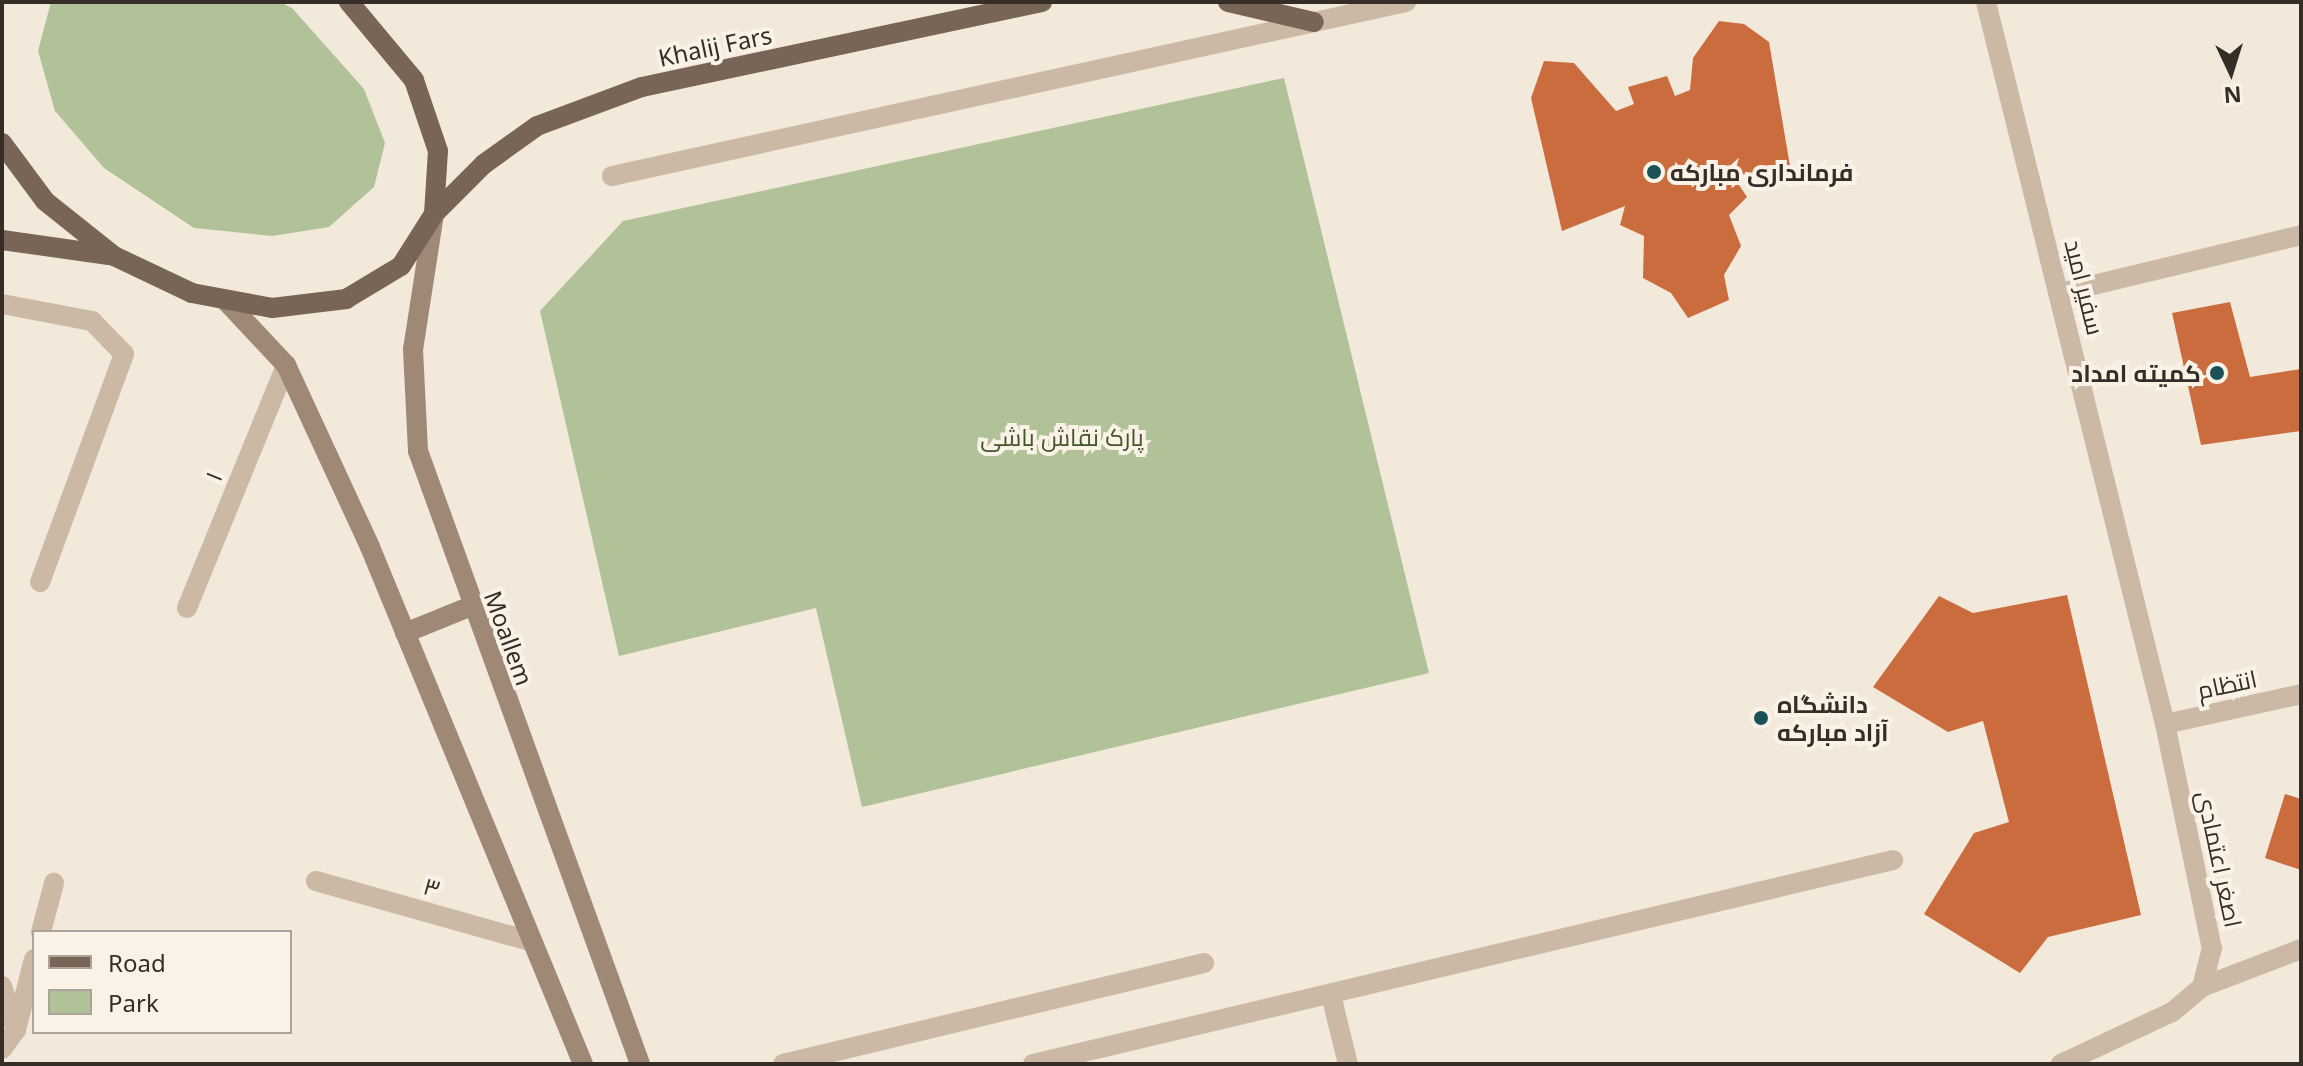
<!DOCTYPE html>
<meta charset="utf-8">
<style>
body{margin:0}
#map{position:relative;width:2303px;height:1066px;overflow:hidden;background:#f2e9da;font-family:"Noto Sans",Cairo,sans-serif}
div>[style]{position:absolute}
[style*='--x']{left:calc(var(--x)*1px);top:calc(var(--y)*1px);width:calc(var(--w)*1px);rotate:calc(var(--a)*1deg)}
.green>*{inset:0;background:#b1c299}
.building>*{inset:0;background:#cb6c3f}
.service>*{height:20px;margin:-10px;padding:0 10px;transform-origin:10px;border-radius:10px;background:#cbb9a5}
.minor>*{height:20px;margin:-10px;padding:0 10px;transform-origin:10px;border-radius:10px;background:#cbb9a5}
.tertiary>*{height:20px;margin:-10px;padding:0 10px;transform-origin:10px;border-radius:10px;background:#cbb9a5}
.secondary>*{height:20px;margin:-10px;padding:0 10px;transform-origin:10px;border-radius:10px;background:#9f8876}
.primary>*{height:20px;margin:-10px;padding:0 10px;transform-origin:10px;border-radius:10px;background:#796557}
.dots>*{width:22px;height:22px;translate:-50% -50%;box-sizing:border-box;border:4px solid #faf2e6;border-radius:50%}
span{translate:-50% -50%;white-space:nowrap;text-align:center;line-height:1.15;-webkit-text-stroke:8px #faf2e6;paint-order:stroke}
.street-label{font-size:24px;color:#362d27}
.poi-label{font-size:24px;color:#362d27;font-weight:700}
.left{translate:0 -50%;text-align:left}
.right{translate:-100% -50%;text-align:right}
.park-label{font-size:24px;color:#425629}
.frame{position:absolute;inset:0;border:4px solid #362d27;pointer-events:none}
.legend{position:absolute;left:32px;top:930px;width:260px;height:104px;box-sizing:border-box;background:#faf2e6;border:2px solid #aca39a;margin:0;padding:10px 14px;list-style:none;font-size:24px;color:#362d27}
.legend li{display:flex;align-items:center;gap:16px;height:40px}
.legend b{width:40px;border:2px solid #aca39a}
.north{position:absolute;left:2191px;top:32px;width:80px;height:80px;-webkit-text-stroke:6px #faf2e6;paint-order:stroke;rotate:176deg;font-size:22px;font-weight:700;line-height:32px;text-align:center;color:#362d27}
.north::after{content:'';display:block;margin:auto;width:28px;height:36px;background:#362d27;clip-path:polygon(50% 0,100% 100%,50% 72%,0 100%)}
</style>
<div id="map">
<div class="green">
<div style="clip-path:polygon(51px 2px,280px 2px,292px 8px,364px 89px,385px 143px,374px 187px,329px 227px,272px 236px,194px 228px,104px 168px,55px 111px,38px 51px)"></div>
<div style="clip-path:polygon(1284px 78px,1429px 673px,862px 807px,816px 608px,619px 656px,540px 311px,623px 221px)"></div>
</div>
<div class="building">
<div style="clip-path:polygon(1719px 21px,1744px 24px,1769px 42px,1790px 166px,1735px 179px,1747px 197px,1729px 215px,1741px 246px,1724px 275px,1729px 300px,1688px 318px,1671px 293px,1643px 278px,1644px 236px,1620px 225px,1625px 206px,1562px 231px,1531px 98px,1544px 61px,1574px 63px,1616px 111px,1634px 104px,1628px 87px,1667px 76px,1675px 96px,1690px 90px,1693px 58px)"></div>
<div style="clip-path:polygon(2230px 302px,2250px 377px,2301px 369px,2301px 431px,2201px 445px,2172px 313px)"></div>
<div style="clip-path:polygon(2067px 595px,2141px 915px,2048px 937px,2020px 973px,1924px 914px,1974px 833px,2009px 822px,1983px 721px,1948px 732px,1873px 687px,1939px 596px,1973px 613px)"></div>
<div style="clip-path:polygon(2285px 794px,2301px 799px,2301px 870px,2265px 858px)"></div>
</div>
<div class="service">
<div style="--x:187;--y:608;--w:262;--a:-67.8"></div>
<div style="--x:2;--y:986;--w:46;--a:72.3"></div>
<div style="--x:2202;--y:987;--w:106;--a:-21"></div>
<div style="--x:1331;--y:995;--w:71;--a:76.2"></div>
<div style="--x:783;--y:1064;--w:433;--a:-13.5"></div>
<div style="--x:1033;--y:1064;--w:884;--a:-13.34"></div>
</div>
<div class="minor">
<div style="--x:2060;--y:293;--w:248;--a:-13.5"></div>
<div style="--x:2;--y:304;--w:92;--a:10.7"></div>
<div style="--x:92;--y:321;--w:46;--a:45.9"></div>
<div style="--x:124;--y:354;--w:243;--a:110.2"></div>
<div style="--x:316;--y:881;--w:225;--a:15.7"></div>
<div style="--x:41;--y:932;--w:51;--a:-75.1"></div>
<div style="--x:2;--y:1049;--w:24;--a:-54"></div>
<div style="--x:16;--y:1030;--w:73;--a:-75.8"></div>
</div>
<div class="tertiary">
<div style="--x:1986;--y:2;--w:744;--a:76.08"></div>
<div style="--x:2165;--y:724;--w:229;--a:78.2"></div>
<div style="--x:2212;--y:948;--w:40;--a:104.4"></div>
<div style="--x:2202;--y:987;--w:39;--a:140"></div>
<div style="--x:2172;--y:1012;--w:123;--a:154.9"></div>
<div style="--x:612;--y:176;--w:813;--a:-12.36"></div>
<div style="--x:2165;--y:724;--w:139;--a:-12.4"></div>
</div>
<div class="secondary">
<div style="--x:434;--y:214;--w:137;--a:98.8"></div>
<div style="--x:413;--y:349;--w:102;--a:87.2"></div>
<div style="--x:418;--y:451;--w:652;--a:70.09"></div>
<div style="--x:224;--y:299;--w:91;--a:46.8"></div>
<div style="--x:286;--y:365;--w:200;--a:65.2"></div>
<div style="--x:370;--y:547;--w:559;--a:67.61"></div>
<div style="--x:405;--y:633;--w:69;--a:-22.1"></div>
</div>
<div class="primary">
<div style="--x:1228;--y:2;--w:88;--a:13.1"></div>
<div style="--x:2;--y:143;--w:72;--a:53.4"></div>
<div style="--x:45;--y:201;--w:88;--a:38.6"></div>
<div style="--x:114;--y:256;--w:86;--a:25.4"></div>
<div style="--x:192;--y:293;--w:81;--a:10.6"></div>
<div style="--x:272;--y:308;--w:75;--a:-6.9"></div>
<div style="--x:346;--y:299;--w:64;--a:-31"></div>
<div style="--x:401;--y:266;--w:62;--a:-57.6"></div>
<div style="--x:434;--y:214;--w:63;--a:-86.4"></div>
<div style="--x:438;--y:151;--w:75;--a:-108.7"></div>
<div style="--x:414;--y:80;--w:102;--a:-129.8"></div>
<div style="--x:434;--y:214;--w:71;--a:-45"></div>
<div style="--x:484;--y:164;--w:65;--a:-35.6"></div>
<div style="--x:537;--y:126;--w:112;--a:-20.4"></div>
<div style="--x:642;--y:87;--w:409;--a:-12"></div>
<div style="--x:2;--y:240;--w:108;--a:8"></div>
</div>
<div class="dots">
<div style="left:1654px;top:172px;background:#1b5159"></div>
<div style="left:2217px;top:373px;background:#1b5159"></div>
<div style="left:1761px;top:718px;background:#1b5159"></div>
</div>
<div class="street-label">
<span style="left:715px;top:46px;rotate:-12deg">Khalij Fars</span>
<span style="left:2085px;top:287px;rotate:76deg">سفیر امید</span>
<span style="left:213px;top:476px;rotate:-68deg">۱</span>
<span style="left:509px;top:638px;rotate:70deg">Moallem</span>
<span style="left:2227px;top:684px;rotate:-12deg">انتظام</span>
<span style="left:2220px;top:859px;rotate:78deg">اصغر اعتمادی</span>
<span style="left:432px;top:887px;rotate:16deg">۳</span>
</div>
<div class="poi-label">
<span class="left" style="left:1670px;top:172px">فرمانداری مبارکه</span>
<span class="right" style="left:2201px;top:373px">کمیته امداد</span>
<span class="left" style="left:1777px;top:718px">دانشگاه<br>آزاد مبارکه</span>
</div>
<div class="park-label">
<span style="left:1062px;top:437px">پارک نقاش باشی</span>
</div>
<div class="frame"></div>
<ul class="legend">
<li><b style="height:10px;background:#796557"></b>Road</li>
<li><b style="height:22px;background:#b1c299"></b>Park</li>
</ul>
<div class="north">N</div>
</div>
